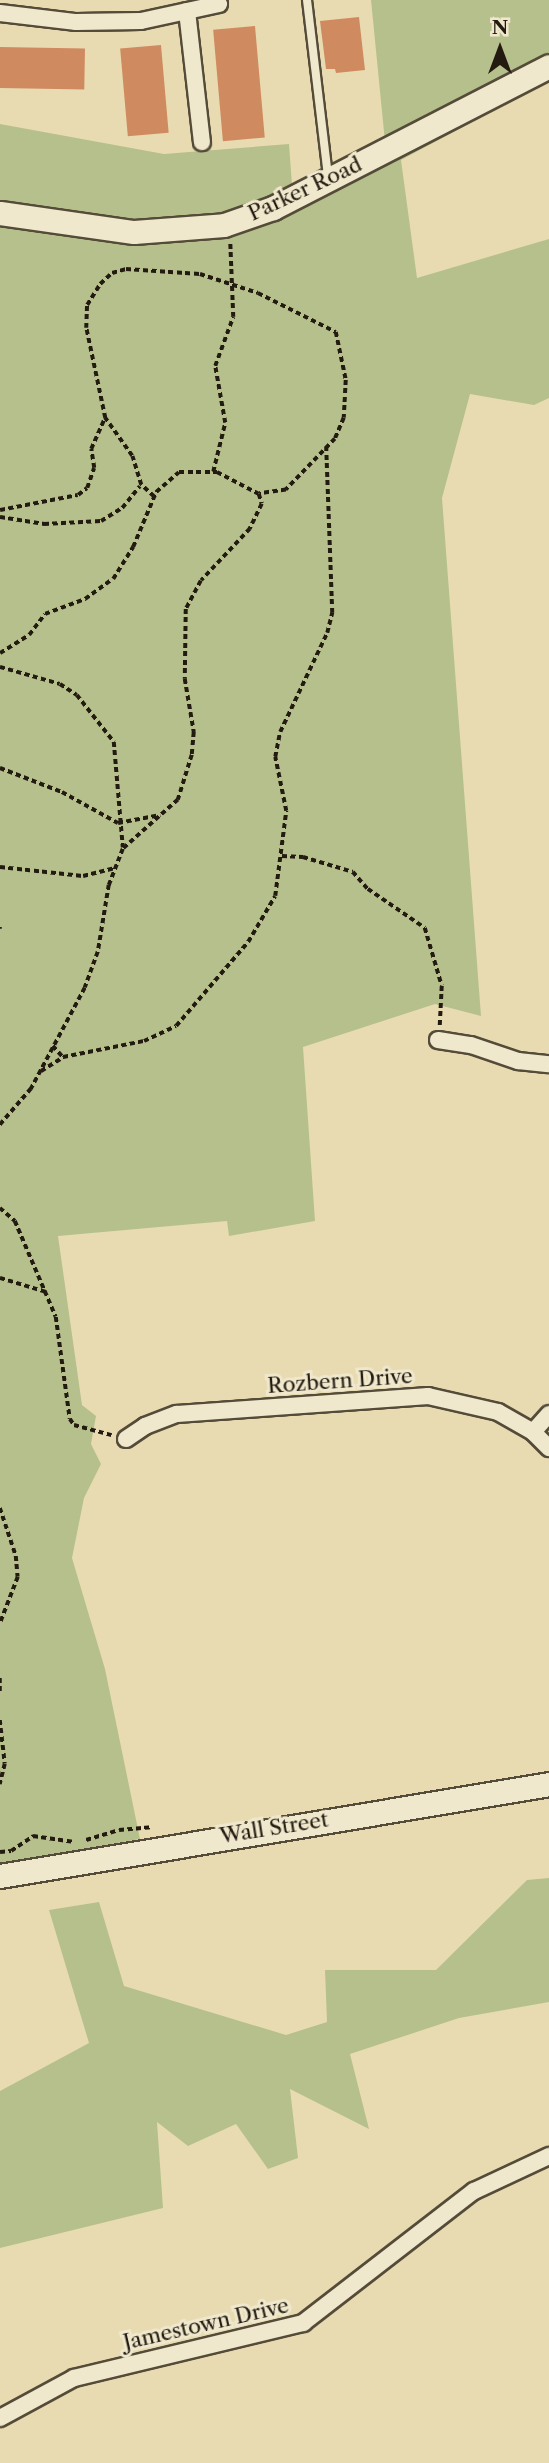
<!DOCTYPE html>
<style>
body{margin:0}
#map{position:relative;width:549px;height:2463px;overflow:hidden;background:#e8dbb2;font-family:"Libre Caslon Text",serif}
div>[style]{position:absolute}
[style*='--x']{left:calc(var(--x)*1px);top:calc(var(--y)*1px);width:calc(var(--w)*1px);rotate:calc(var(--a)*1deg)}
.green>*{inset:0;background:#b6c08c}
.building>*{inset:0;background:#cf8b5f;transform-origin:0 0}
.path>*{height:3.5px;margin-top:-1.75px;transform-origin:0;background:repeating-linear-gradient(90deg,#231b10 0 5px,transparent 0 8.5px)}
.roads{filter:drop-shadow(2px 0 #544b38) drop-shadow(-2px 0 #544b38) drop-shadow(0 2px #544b38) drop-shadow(0 -2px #544b38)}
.lane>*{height:8px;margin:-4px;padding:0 4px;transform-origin:4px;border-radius:4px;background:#f0e8cd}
.street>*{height:16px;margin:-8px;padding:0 8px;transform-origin:8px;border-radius:8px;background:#f0e8cd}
.secondary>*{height:23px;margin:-11.5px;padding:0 11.5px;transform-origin:11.5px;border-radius:11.5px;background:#f0e8cd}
span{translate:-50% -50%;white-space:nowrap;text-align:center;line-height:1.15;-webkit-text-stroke:6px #f0e8cd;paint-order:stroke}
.street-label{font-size:21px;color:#231b10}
.north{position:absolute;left:465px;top:14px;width:70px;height:70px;-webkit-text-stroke:5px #f0e8cd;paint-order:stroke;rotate:0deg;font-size:19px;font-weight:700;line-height:28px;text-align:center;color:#231b10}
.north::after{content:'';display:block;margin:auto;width:24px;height:32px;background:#231b10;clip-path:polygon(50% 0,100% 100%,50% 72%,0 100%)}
</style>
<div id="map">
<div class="green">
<div style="clip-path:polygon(371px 0,549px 0,549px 81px,401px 160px,417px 278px,549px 239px,549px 398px,534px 405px,470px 394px,442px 498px,481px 1016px,435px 1004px,303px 1047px,315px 1221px,229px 1236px,227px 1221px,58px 1236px,82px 1405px,96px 1416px,91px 1444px,101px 1464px,84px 1498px,72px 1558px,105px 1669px,140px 1839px,0 1864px,0 124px,164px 154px,289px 144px,293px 199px,386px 152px)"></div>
<div style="clip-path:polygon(549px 1878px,549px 2002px,459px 2018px,350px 2054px,369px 2129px,290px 2089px,298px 2158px,268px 2169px,236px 2124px,188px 2146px,157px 2122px,163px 2208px,0 2248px,0 2091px,89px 2043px,49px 1910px,99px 1902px,124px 1986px,286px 2035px,327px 2022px,325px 1970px,436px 1970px,527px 1880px)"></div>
</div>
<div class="building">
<div style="clip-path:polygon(359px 17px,365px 70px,336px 73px,335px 69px,326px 69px,320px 21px)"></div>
<div style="left:255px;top:26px;width:112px;height:42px;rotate:85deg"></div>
<div style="left:161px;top:45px;width:88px;height:41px;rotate:85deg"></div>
<div style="left:0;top:47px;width:85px;height:41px;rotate:1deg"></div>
</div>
<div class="path">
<div style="--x:213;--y:472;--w:50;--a:-76.2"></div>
<div style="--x:225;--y:423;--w:58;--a:-100"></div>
<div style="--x:215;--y:366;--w:52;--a:-69.8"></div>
<div style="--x:233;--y:317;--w:74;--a:-92.3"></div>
<div style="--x:154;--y:497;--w:18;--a:-137"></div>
<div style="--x:141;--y:485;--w:30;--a:-107"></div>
<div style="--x:132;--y:456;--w:47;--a:-125.4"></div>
<div style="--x:105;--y:418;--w:92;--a:-101.9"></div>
<div style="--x:86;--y:328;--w:23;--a:-88"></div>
<div style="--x:87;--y:305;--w:25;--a:-58"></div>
<div style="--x:100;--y:284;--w:16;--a:-43"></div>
<div style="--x:112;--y:273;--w:15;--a:-16"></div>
<div style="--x:126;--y:269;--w:74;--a:3.9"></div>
<div style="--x:200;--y:274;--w:61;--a:18.1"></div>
<div style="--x:258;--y:293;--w:87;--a:26.6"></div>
<div style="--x:336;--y:332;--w:49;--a:78.2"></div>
<div style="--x:346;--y:380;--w:38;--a:93"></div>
<div style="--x:344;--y:418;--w:23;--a:113"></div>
<div style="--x:335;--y:439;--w:71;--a:133.9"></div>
<div style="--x:286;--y:490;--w:27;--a:172"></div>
<div style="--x:0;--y:510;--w:79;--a:-10.9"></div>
<div style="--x:78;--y:495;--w:11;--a:-38"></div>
<div style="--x:87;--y:488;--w:21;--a:-71"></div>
<div style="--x:94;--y:468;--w:19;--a:-99"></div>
<div style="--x:91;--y:449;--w:34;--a:-66"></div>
<div style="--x:0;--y:517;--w:45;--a:9"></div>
<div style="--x:44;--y:524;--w:57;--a:-3"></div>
<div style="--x:101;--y:521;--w:25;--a:-32"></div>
<div style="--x:122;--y:508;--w:28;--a:-51"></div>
<div style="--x:0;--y:653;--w:34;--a:-32"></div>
<div style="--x:29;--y:635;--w:26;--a:-53"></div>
<div style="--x:45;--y:614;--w:43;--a:-20.6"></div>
<div style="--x:85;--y:599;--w:34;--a:-36"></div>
<div style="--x:113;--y:579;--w:38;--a:-58"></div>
<div style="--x:133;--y:547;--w:60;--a:-67.3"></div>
<div style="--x:156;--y:492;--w:30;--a:-41"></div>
<div style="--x:179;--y:472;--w:38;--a:0"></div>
<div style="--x:217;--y:472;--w:47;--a:27.6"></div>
<div style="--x:259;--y:494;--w:10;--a:73"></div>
<div style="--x:262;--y:504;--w:28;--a:116"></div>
<div style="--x:250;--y:529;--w:71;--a:133.3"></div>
<div style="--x:201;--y:581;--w:32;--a:118"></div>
<div style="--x:186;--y:609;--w:70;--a:90.8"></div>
<div style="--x:185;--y:679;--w:54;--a:80.4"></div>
<div style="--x:194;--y:732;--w:23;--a:95"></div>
<div style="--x:192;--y:755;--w:47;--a:107.3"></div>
<div style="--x:178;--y:800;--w:74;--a:138.3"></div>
<div style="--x:123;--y:849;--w:39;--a:111"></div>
<div style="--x:109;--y:885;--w:68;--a:99.3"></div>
<div style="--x:98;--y:952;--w:38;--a:110"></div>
<div style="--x:85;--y:988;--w:115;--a:118.1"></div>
<div style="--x:31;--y:1089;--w:48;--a:130.7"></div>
<div style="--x:0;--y:667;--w:62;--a:15.8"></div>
<div style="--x:60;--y:684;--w:20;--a:33"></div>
<div style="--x:77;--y:695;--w:60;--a:51.8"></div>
<div style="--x:114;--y:742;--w:106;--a:85.1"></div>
<div style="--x:0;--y:768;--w:66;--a:21.2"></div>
<div style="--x:62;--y:792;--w:64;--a:29"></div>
<div style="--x:118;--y:823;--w:43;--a:-10.8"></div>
<div style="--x:282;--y:856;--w:21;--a:3"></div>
<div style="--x:303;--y:857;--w:52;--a:16.7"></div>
<div style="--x:353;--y:872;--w:23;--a:49"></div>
<div style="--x:368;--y:889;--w:69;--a:34.4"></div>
<div style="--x:425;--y:928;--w:60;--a:73.7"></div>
<div style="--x:442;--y:986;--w:40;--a:92.9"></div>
<div style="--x:0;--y:867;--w:83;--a:6.2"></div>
<div style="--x:83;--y:876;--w:32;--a:-14"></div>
<div style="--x:0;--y:927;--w:2;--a:90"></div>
<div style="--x:53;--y:1046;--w:15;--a:48"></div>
<div style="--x:41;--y:1071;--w:26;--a:-32"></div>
<div style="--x:63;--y:1057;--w:83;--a:-11.2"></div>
<div style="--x:144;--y:1041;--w:35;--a:-25"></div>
<div style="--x:176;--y:1026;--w:111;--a:-49.4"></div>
<div style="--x:248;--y:942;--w:53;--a:-59.6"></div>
<div style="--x:275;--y:896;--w:86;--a:-82.6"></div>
<div style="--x:286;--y:811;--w:55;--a:-101.5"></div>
<div style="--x:275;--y:757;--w:25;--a:-79"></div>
<div style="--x:280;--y:732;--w:110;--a:-64.6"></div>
<div style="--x:327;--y:633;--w:21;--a:-76"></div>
<div style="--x:332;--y:613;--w:166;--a:-92.1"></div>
<div style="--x:0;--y:1208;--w:20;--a:41"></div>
<div style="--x:15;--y:1221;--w:104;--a:66.9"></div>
<div style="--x:56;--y:1317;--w:103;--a:82.2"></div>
<div style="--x:70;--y:1419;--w:7;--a:56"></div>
<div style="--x:74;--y:1425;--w:39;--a:15"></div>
<div style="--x:0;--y:1278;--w:48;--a:16.9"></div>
<div style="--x:0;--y:1508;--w:51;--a:71.6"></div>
<div style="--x:16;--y:1556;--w:21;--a:85"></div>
<div style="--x:18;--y:1577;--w:50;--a:111"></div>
<div style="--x:0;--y:1678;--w:14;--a:90"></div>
<div style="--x:0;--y:1720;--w:44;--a:83.5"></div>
<div style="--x:5;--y:1764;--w:21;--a:104"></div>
<div style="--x:86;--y:1840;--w:34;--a:-17"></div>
<div style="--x:119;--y:1830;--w:32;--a:-5"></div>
<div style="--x:0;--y:1852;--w:11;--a:-5"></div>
<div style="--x:11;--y:1851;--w:27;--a:-34"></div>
<div style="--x:33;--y:1836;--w:42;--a:8.1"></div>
</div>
<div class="roads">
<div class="lane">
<div style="--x:307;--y:0;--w:178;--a:83.2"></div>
</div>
<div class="street">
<div style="--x:187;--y:11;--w:132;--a:83.5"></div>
<div style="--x:0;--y:13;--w:77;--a:6.8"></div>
<div style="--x:76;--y:22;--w:65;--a:-0.9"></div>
<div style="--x:141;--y:21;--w:80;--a:-12.3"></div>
<div style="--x:438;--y:1040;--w:33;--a:9"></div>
<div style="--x:471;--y:1045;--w:50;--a:18.8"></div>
<div style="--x:518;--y:1061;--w:31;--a:6"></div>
<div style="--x:533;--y:1432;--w:24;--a:-48"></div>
<div style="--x:126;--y:1439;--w:23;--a:-34"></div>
<div style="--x:145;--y:1426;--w:34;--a:-21"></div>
<div style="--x:177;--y:1414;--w:252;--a:-4.1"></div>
<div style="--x:428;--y:1396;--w:72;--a:12.9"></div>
<div style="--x:498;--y:1412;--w:40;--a:29.7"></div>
<div style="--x:533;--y:1432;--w:23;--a:45"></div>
<div style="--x:0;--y:2418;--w:84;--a:-28.4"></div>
<div style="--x:74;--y:2378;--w:236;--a:-13.5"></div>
<div style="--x:303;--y:2323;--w:216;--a:-37.7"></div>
<div style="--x:474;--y:2191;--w:83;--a:-25"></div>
</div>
<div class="secondary">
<div style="--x:0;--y:213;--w:135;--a:8.1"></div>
<div style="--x:134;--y:232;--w:90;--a:-4.4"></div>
<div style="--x:224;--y:225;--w:52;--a:-19.1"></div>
<div style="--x:273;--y:208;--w:310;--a:-27.2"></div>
<div style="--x:0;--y:1876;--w:557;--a:-9.51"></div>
</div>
</div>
<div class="street-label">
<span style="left:305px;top:189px;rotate:-25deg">Parker Road</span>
<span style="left:340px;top:1381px;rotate:-4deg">Rozbern Drive</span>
<span style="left:274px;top:1828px;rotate:-9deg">Wall Street</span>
<span style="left:206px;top:2324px;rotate:-13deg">Jamestown Drive</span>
</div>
<div class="north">N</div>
</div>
